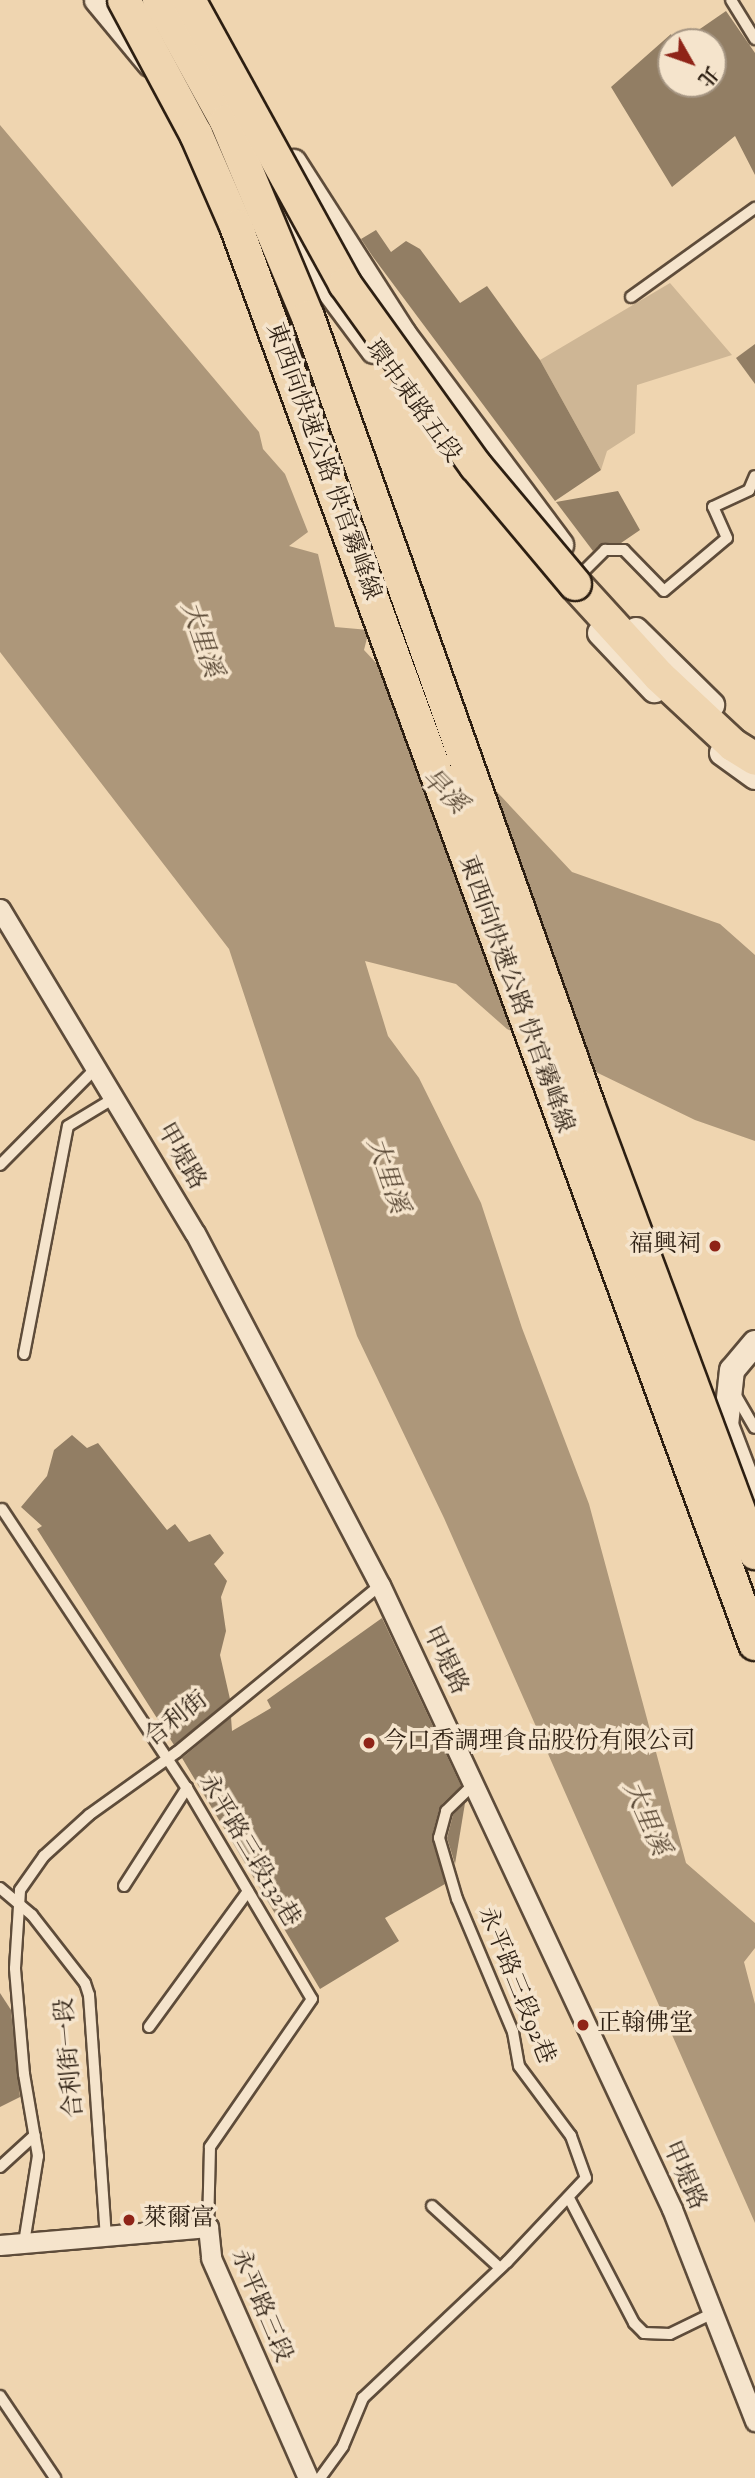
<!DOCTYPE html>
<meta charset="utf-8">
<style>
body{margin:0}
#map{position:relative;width:755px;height:2478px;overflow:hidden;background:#efd5b0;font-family:"Sorts Mill Goudy","Noto Serif TC",serif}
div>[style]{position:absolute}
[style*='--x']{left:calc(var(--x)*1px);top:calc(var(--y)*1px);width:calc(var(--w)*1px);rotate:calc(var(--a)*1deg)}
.green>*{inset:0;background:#ceb695}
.water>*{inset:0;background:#ad977a}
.building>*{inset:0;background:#927e64}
.roads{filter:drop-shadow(2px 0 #5e4c3a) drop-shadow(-2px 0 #5e4c3a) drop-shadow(0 2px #5e4c3a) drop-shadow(0 -2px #5e4c3a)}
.service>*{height:10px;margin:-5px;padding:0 5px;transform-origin:5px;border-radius:5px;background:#f5e4cc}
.minor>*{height:19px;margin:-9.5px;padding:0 9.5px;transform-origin:9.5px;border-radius:9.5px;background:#f5e4cc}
.tertiary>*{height:24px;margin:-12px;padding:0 12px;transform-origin:12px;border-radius:12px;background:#f5e4cc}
.trunk>*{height:32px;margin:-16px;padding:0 16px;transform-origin:16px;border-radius:16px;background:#efd5b0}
.bridges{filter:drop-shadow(2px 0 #2d1f12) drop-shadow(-2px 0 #2d1f12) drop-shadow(0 2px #2d1f12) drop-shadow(0 -2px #2d1f12)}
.trunk-bridge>*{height:32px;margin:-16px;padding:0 16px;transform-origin:16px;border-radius:16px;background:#efd5b0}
.dots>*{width:19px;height:19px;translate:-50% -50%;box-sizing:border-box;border:4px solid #f5e4cc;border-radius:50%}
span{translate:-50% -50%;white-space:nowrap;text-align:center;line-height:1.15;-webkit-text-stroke:7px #f5e4cc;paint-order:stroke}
.street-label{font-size:24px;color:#2d1f12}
.poi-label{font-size:24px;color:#2d1f12}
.right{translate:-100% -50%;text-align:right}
.left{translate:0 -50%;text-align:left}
.water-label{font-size:26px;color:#5a4936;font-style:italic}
.north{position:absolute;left:657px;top:28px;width:70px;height:70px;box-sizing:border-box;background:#f5e4cc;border:2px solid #a59582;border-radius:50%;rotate:130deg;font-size:19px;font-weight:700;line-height:28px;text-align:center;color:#2d1f12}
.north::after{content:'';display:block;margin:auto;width:24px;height:32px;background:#8f2418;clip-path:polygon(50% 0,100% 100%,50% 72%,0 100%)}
</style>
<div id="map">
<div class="green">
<div style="clip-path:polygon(670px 283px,732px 355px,637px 385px,635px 433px,607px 451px,601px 470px,540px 360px)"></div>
</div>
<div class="water">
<div style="clip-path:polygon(0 125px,259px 432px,263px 449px,285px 474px,308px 532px,289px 546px,318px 554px,335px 627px,369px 630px,364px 650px,572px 872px,720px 924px,755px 955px,755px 1141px,695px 1120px,507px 1029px,456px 984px,365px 961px,388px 1036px,419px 1078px,481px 1203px,522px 1328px,589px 1504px,686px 1863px,755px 1923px,755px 1948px,744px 1962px,755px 2004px,755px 2223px,444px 1518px,357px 1336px,229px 949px,0 652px)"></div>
</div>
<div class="building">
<div style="clip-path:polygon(726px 11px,755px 53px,755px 175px,735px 136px,672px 187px,611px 87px,671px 34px,671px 84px,713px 84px,713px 42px,681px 42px)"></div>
<div style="clip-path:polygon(376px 230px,391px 252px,406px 241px,420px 249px,460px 303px,487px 286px,540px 360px,601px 470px,555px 501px,373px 257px,361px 239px)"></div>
<div style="clip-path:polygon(755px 344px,755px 384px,736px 358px)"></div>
<div style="clip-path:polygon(618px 491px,640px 530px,621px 543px,603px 543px,593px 551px,556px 502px)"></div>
<div style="clip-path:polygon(72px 1435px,87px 1448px,98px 1443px,167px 1530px,175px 1524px,189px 1542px,210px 1534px,224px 1553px,214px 1564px,227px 1581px,221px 1597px,226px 1631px,220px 1655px,230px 1699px,174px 1745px,37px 1529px,42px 1526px,21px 1507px,47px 1476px,54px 1450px)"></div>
<div style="clip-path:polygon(382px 1618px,461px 1786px,440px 1806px,432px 1836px,445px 1884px,385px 1918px,399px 1941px,320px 1989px,182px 1758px,231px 1717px,232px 1731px,271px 1708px,267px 1700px)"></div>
<div style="clip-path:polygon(465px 1803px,455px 1864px,447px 1838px,453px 1815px)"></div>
<div style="clip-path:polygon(0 1993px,11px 2010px,20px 2097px,0 2107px)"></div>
</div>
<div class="roads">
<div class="service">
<div style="--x:731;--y:0;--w:46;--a:58.4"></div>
<div style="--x:631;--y:297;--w:153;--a:-35.7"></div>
<div style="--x:582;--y:573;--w:33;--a:-45"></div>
<div style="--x:605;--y:550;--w:19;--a:0"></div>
<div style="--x:624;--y:550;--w:57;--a:45.7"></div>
<div style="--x:664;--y:591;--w:82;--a:-40.1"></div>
<div style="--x:727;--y:538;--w:34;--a:-114"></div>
<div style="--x:713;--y:507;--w:40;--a:-25"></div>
<div style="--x:749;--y:490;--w:15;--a:-67"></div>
<div style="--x:0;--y:1165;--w:139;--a:-45.3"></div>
<div style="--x:24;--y:1354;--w:232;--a:-79.1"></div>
<div style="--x:68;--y:1126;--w:56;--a:-31.1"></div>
<div style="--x:735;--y:1394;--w:39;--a:60"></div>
<div style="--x:2;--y:1509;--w:335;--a:56.5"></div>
<div style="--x:187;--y:1788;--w:245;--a:59.4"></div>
<div style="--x:312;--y:1999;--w:180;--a:124.6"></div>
<div style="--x:210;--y:2147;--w:80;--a:91.4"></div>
<div style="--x:124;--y:1886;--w:117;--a:-57.3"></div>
<div style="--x:0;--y:1888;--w:42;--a:40.2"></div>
<div style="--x:32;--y:1915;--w:86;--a:52.1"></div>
<div style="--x:85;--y:1983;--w:13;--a:72"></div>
<div style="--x:89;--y:1995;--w:242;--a:86"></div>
<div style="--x:149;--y:2027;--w:168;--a:-53.9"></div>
<div style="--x:0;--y:2167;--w:47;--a:-42.4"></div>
<div style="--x:570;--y:2200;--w:139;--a:62.5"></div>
<div style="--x:634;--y:2323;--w:14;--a:45"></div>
<div style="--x:644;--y:2333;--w:26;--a:2"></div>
<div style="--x:670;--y:2334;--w:48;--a:-26"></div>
<div style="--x:432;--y:2206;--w:92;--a:42.4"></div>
<div style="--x:24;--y:2243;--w:88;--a:-80.9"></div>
<div style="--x:38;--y:2156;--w:83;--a:-99.7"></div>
<div style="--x:24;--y:2074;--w:106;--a:-94.9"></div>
<div style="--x:15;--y:1968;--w:78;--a:-86.3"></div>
<div style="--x:20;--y:1890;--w:42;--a:-54.8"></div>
<div style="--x:44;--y:1856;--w:61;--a:-42.3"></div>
<div style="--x:89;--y:1815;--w:108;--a:-35.6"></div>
<div style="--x:177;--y:1752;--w:263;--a:-39.4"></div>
<div style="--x:0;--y:2396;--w:99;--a:56.1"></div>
<div style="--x:320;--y:2478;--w:39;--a:-54"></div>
<div style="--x:343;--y:2446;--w:52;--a:-67.4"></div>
<div style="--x:363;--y:2398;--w:198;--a:-43.4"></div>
<div style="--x:507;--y:2262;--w:115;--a:-46.8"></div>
<div style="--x:586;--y:2178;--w:45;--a:-109.7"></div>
<div style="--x:571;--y:2136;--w:87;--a:-126.6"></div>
<div style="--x:519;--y:2066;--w:35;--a:-100"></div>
<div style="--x:513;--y:2032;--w:144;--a:-112.8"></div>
<div style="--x:457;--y:1899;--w:64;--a:-106.4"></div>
<div style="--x:439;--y:1838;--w:28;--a:-75"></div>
<div style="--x:446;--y:1811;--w:40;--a:-44"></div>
</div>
<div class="minor">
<div style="--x:0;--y:909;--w:378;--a:59"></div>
<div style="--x:195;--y:1233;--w:398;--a:62.3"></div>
<div style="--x:380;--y:1585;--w:689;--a:64.92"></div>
<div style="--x:672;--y:2209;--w:228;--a:68.6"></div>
<div style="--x:0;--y:2245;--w:209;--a:-4.9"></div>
<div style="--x:208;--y:2227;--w:31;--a:84"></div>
<div style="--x:211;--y:2258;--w:240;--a:66.2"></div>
</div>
<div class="tertiary">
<div style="--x:97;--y:0;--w:83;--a:50.4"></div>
<div style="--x:294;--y:162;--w:204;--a:57.4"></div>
<div style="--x:404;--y:334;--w:263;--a:53.3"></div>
<div style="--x:274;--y:217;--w:167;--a:53.3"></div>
<div style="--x:636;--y:630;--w:107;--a:44.6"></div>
<div style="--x:600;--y:633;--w:79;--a:46.5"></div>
<div style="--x:722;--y:753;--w:41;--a:36"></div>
<div style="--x:755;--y:1343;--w:35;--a:130"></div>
<div style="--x:732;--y:1370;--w:55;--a:96.2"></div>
<div style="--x:726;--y:1425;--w:81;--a:69.1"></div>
</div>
<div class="trunk">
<div style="--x:575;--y:584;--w:125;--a:47.6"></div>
<div style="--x:659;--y:676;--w:101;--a:43"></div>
<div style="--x:733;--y:745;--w:26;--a:32"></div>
</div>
</div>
<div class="bridges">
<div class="trunk-bridge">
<div style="--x:124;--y:0;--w:152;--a:61.8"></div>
<div style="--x:196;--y:134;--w:100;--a:66.5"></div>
<div style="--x:236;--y:226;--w:1510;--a:69.9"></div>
<div style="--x:159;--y:0;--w:138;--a:61"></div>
<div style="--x:226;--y:121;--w:212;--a:67.3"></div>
<div style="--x:308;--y:317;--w:838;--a:70.42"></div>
<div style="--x:589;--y:1107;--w:476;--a:69.6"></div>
<div style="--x:189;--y:0;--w:324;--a:61.2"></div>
<div style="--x:345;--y:284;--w:224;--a:54.3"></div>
<div style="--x:476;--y:466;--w:154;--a:50"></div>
</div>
</div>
<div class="dots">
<div style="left:715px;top:1246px;background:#8f2418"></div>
<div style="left:369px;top:1743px;background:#8f2418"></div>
<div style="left:583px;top:2025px;background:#8f2418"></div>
<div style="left:129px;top:2220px;background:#8f2418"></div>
</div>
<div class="street-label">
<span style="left:412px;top:402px;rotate:54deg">環中東路五段</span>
<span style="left:322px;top:462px;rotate:70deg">東西向快速公路 快官霧峰線</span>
<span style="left:515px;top:995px;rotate:70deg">東西向快速公路 快官霧峰線</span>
<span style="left:180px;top:1157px;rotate:60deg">甲堤路</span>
<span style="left:444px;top:1661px;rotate:64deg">甲堤路</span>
<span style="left:177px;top:1720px;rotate:-38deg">合利街</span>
<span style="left:248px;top:1851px;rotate:59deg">永平路三段132巷</span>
<span style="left:515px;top:1986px;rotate:68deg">永平路三段92巷</span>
<span style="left:71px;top:2058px;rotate:-95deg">合利街一段</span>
<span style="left:683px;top:2176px;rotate:66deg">甲堤路</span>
<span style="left:260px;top:2306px;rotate:67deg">永平路三段</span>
</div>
<div class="poi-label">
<span class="right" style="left:701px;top:1246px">福興祠</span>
<span class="left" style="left:383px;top:1743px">今口香調理食品股份有限公司</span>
<span class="left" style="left:597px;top:2025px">正翰佛堂</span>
<span class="left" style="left:143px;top:2220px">萊爾富</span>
</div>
<div class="water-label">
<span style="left:200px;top:640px;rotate:71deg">大里溪</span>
<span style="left:443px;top:792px;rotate:45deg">旱溪</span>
<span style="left:386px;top:1176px;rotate:71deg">大里溪</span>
<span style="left:645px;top:1819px;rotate:66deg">大里溪</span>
</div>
<div class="north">北</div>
</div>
